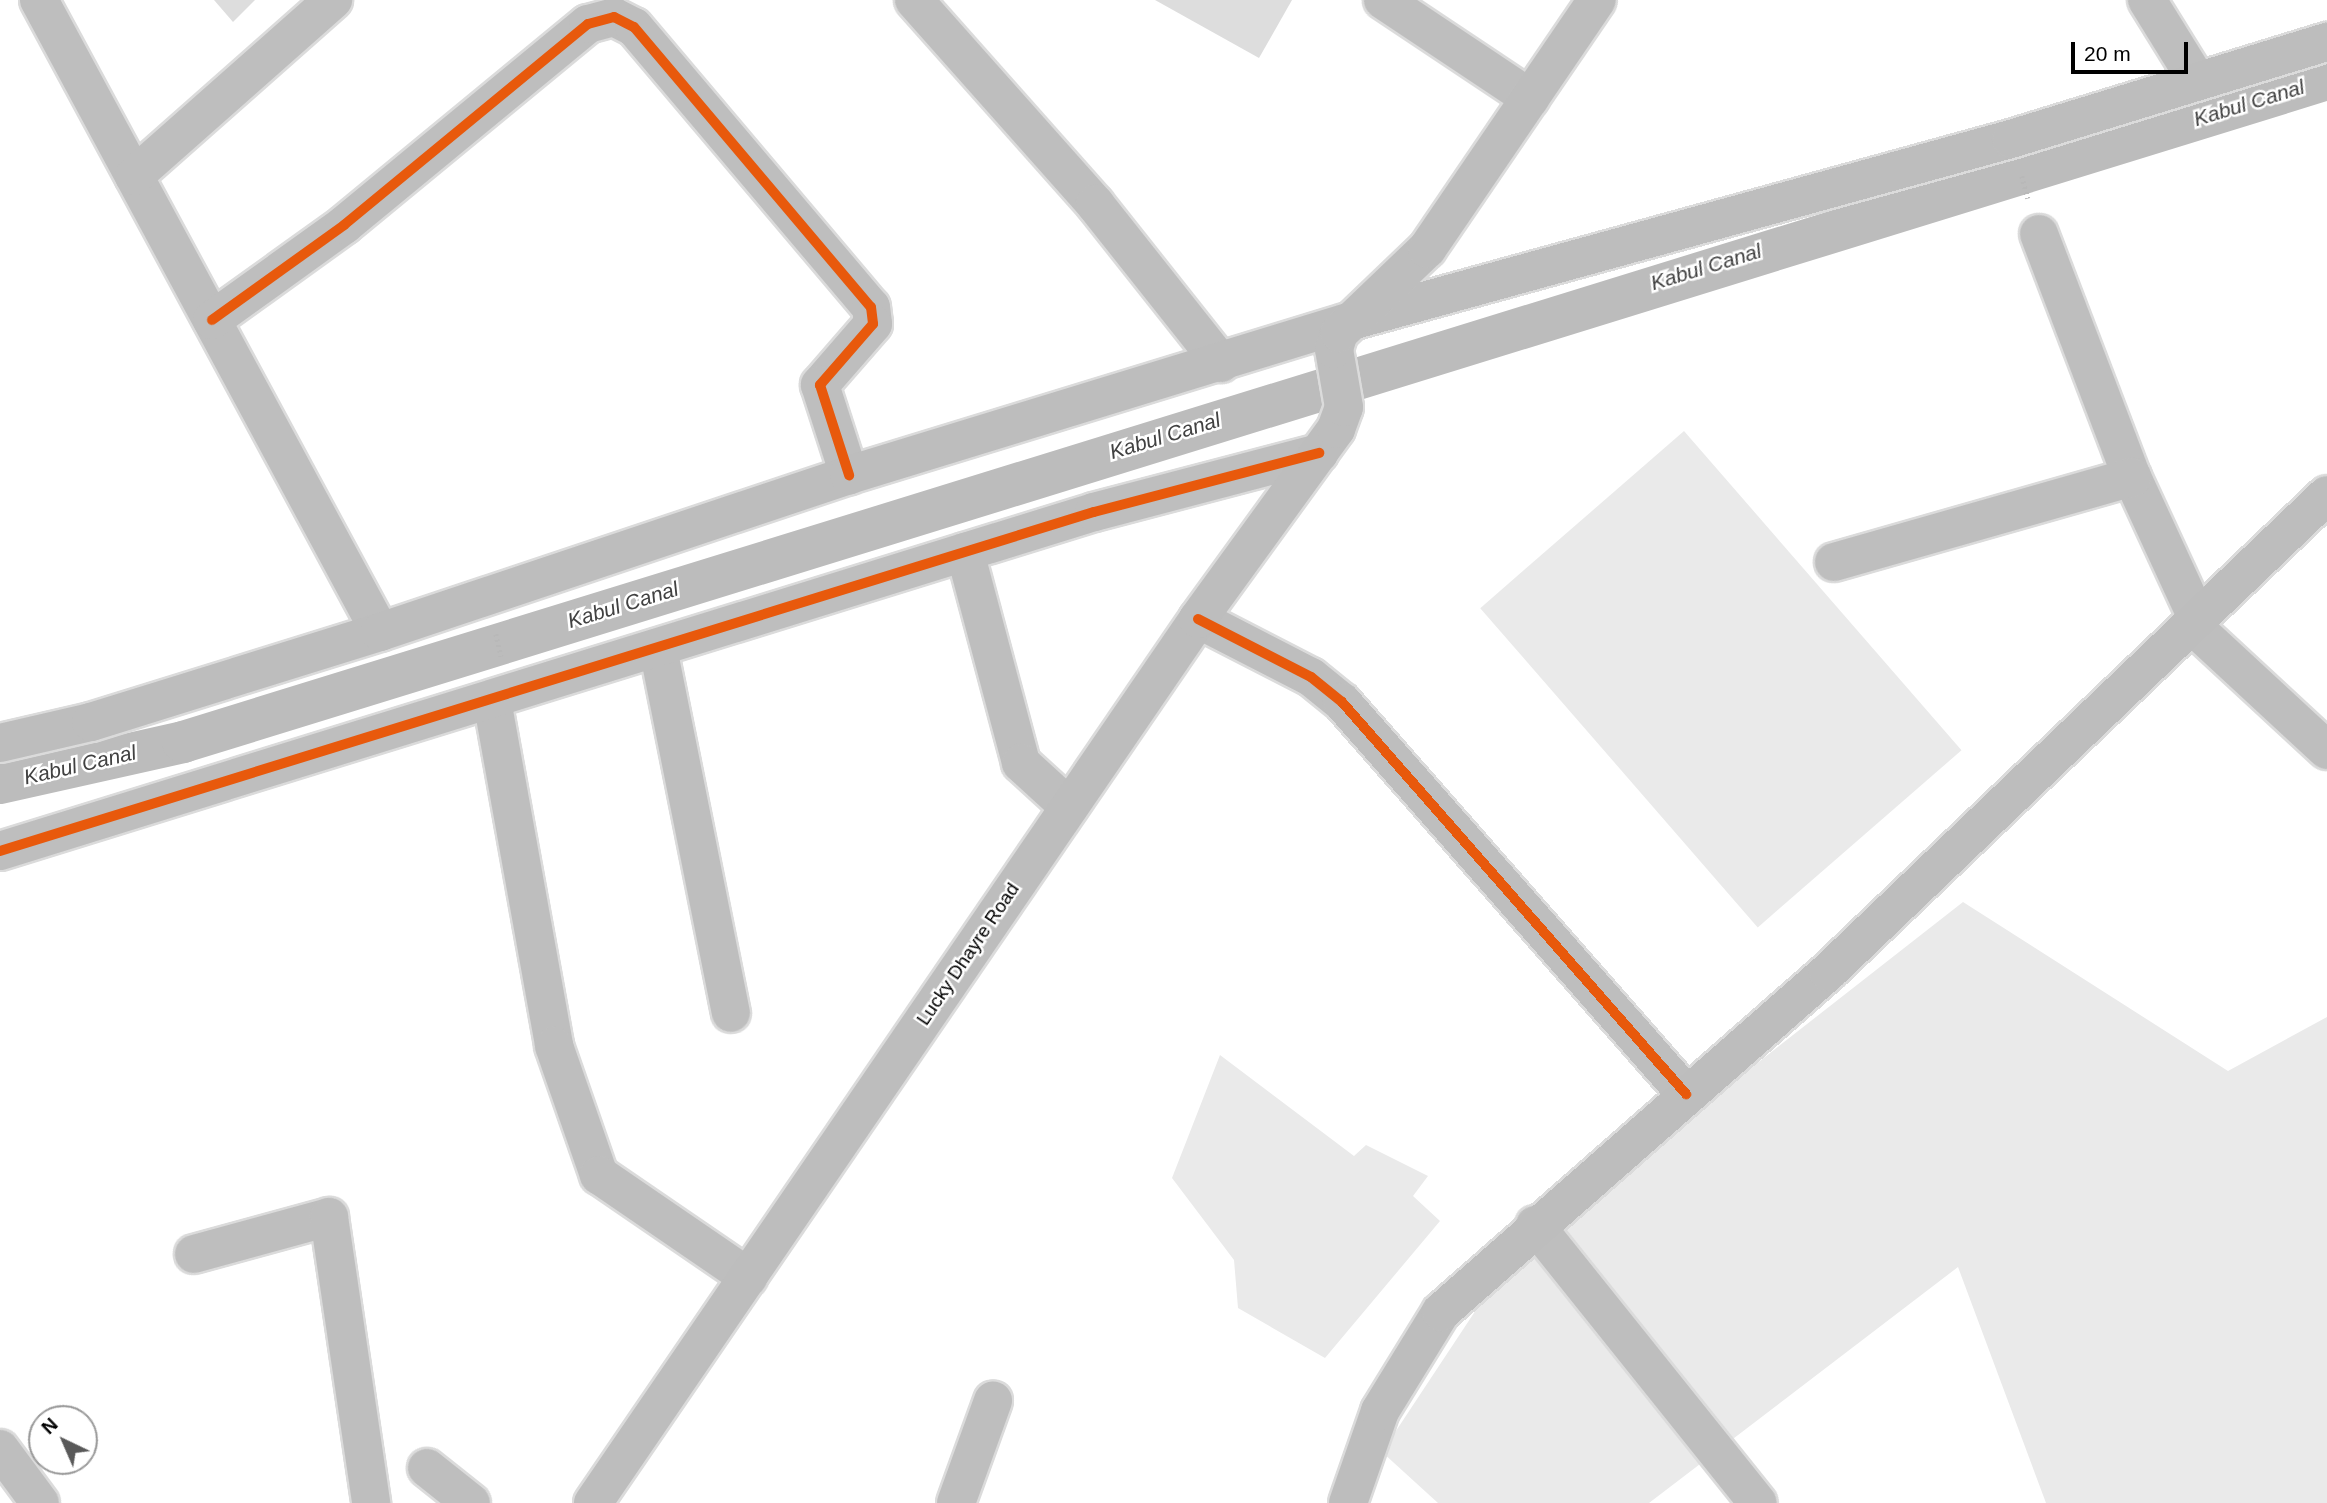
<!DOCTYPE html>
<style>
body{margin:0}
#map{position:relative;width:2327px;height:1503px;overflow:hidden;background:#fff;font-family:Helvetica,sans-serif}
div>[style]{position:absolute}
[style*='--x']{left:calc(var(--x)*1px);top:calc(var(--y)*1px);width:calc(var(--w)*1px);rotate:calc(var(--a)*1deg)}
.green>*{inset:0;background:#eaeaea;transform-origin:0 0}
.canal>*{height:42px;margin:-21px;padding:0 21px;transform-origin:21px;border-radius:21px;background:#bcbcbc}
.building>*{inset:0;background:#ddd}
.path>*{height:4.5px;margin-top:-2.25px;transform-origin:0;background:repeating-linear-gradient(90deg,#b8b8b8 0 2px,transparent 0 5.5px)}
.roads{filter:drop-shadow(2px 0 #dbdbdb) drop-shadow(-2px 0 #dbdbdb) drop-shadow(0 2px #dbdbdb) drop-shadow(0 -2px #dbdbdb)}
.minor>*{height:38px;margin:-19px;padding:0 19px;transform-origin:19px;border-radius:19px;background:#bebebe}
.major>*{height:38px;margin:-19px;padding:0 19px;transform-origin:19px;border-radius:19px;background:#bdbdbd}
.cycleway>*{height:10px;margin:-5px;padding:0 5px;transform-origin:5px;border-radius:5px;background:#e8590c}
span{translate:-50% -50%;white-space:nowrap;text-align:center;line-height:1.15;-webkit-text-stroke:5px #fff;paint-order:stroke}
.street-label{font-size:19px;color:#000}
.water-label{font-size:21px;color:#414141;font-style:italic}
.north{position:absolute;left:28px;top:1405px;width:70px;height:70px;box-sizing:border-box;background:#fff;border:2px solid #999;border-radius:50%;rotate:316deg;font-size:19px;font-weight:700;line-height:28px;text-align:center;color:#000}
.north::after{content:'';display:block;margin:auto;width:24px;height:32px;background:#595959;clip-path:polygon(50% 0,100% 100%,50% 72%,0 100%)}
.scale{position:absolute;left:2071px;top:42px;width:117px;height:32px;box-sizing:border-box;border:4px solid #000;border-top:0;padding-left:9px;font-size:21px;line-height:24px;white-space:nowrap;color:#000;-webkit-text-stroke:5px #fff;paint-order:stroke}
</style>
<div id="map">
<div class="green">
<div style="left:1684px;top:431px;width:423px;height:270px;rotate:49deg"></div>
<div style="clip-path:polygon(1963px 902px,2228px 1071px,2327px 1017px,2327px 1503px,2046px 1503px,1958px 1267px,1649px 1503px,1438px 1503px,1382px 1452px,1513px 1254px)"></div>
<div style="clip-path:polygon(1220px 1055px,1354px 1156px,1366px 1145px,1428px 1176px,1413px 1196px,1440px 1221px,1325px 1358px,1238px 1308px,1234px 1260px,1172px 1178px)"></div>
</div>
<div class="canal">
<div style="--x:0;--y:783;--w:188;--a:-12.6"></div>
<div style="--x:183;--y:742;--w:2244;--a:-17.18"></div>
</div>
<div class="building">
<div style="clip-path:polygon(214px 0,255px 0,233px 22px)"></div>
<div style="clip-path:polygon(1155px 0,1292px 0,1259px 58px)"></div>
</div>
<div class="path">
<div style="--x:2022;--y:176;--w:23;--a:75"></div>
<div style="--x:496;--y:634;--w:23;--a:77"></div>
</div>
<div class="roads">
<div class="minor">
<div style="--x:39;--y:0;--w:718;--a:61.65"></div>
<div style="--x:914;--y:0;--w:273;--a:48.4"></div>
<div style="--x:1095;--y:204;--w:203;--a:51.6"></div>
<div style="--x:1383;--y:0;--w:177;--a:33.7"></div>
<div style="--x:2147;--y:0;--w:93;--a:58.2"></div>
<div style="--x:134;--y:176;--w:266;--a:-41.5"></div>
<div style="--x:2039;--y:234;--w:260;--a:69.1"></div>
<div style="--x:2132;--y:477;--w:160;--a:65.2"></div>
<div style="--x:212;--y:320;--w:163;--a:-35.7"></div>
<div style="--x:344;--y:225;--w:316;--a:-39.5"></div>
<div style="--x:588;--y:24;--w:27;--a:-15"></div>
<div style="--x:614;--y:17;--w:22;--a:27"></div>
<div style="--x:634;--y:27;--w:367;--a:49.8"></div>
<div style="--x:871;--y:307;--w:17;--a:83"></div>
<div style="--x:873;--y:324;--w:81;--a:131"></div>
<div style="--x:820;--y:385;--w:95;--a:72.1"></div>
<div style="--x:965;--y:552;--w:218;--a:75.1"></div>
<div style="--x:1021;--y:763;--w:65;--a:42.5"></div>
<div style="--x:1834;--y:562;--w:310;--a:-15.9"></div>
<div style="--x:1198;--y:619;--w:127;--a:27.2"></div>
<div style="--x:1311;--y:677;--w:40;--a:39"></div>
<div style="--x:1342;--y:702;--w:522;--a:48.73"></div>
<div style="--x:2194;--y:627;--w:181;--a:42.8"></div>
<div style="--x:658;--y:648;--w:372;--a:78.7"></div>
<div style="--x:492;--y:700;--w:352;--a:79.8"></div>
<div style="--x:554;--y:1046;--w:137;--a:70.8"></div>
<div style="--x:599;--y:1175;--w:181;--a:34.4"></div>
<div style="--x:0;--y:851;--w:1145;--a:-17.22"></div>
<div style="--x:1094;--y:512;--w:233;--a:-14.7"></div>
<div style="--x:1535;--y:1225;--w:356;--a:51.3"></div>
<div style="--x:194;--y:1254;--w:140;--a:-15.3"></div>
<div style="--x:329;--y:1217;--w:289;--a:81.6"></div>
<div style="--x:0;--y:1449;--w:67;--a:53.5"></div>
<div style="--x:427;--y:1468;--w:56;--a:38.5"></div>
<div style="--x:956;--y:1503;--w:109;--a:-70.1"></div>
</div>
<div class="major">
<div style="--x:0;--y:743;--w:93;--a:-13"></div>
<div style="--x:91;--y:722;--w:303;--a:-17.3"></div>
<div style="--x:380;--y:632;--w:495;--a:-18.5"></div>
<div style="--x:849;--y:475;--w:525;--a:-17.05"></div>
<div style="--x:1351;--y:321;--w:685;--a:-15.42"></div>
<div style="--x:2011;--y:139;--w:331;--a:-17.1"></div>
<div style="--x:593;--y:1503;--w:1071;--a:-55.61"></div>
<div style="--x:1198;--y:619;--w:235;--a:-54"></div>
<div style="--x:1336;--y:429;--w:23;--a:-70"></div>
<div style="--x:1344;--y:407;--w:59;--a:-99.8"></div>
<div style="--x:1334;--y:349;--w:17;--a:-73"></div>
<div style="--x:1339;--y:333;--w:122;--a:-43.7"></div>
<div style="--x:1427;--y:249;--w:301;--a:-55.7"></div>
<div style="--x:1348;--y:1503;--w:97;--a:-70.8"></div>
<div style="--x:1380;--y:1411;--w:116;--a:-58.4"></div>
<div style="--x:1441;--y:1312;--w:515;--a:-41.3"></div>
<div style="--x:1828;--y:972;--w:690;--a:-43.71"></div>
</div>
</div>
<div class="cycleway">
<div style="--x:212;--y:320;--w:163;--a:-35.7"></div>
<div style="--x:344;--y:225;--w:316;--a:-39.5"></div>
<div style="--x:588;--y:24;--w:27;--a:-15"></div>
<div style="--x:614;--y:17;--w:22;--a:27"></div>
<div style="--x:634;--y:27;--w:367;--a:49.8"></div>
<div style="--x:871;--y:307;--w:17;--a:83"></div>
<div style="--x:873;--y:324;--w:81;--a:131"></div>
<div style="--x:820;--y:385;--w:95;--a:72.1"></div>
<div style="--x:1198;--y:619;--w:127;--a:27.2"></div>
<div style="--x:1311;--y:677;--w:40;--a:39"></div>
<div style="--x:1342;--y:702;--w:522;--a:48.73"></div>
<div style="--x:0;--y:851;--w:1145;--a:-17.22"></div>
<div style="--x:1094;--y:512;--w:233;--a:-14.7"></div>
</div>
<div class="street-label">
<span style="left:968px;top:954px;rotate:-56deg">Lucky Dhayre Road</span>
</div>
<div class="water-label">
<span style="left:2249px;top:103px;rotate:-17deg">Kabul Canal</span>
<span style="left:1706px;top:267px;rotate:-17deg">Kabul Canal</span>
<span style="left:1165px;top:436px;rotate:-17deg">Kabul Canal</span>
<span style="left:623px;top:605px;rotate:-17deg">Kabul Canal</span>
<span style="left:80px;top:765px;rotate:-13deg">Kabul Canal</span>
</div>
<div class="north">N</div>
<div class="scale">20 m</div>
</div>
